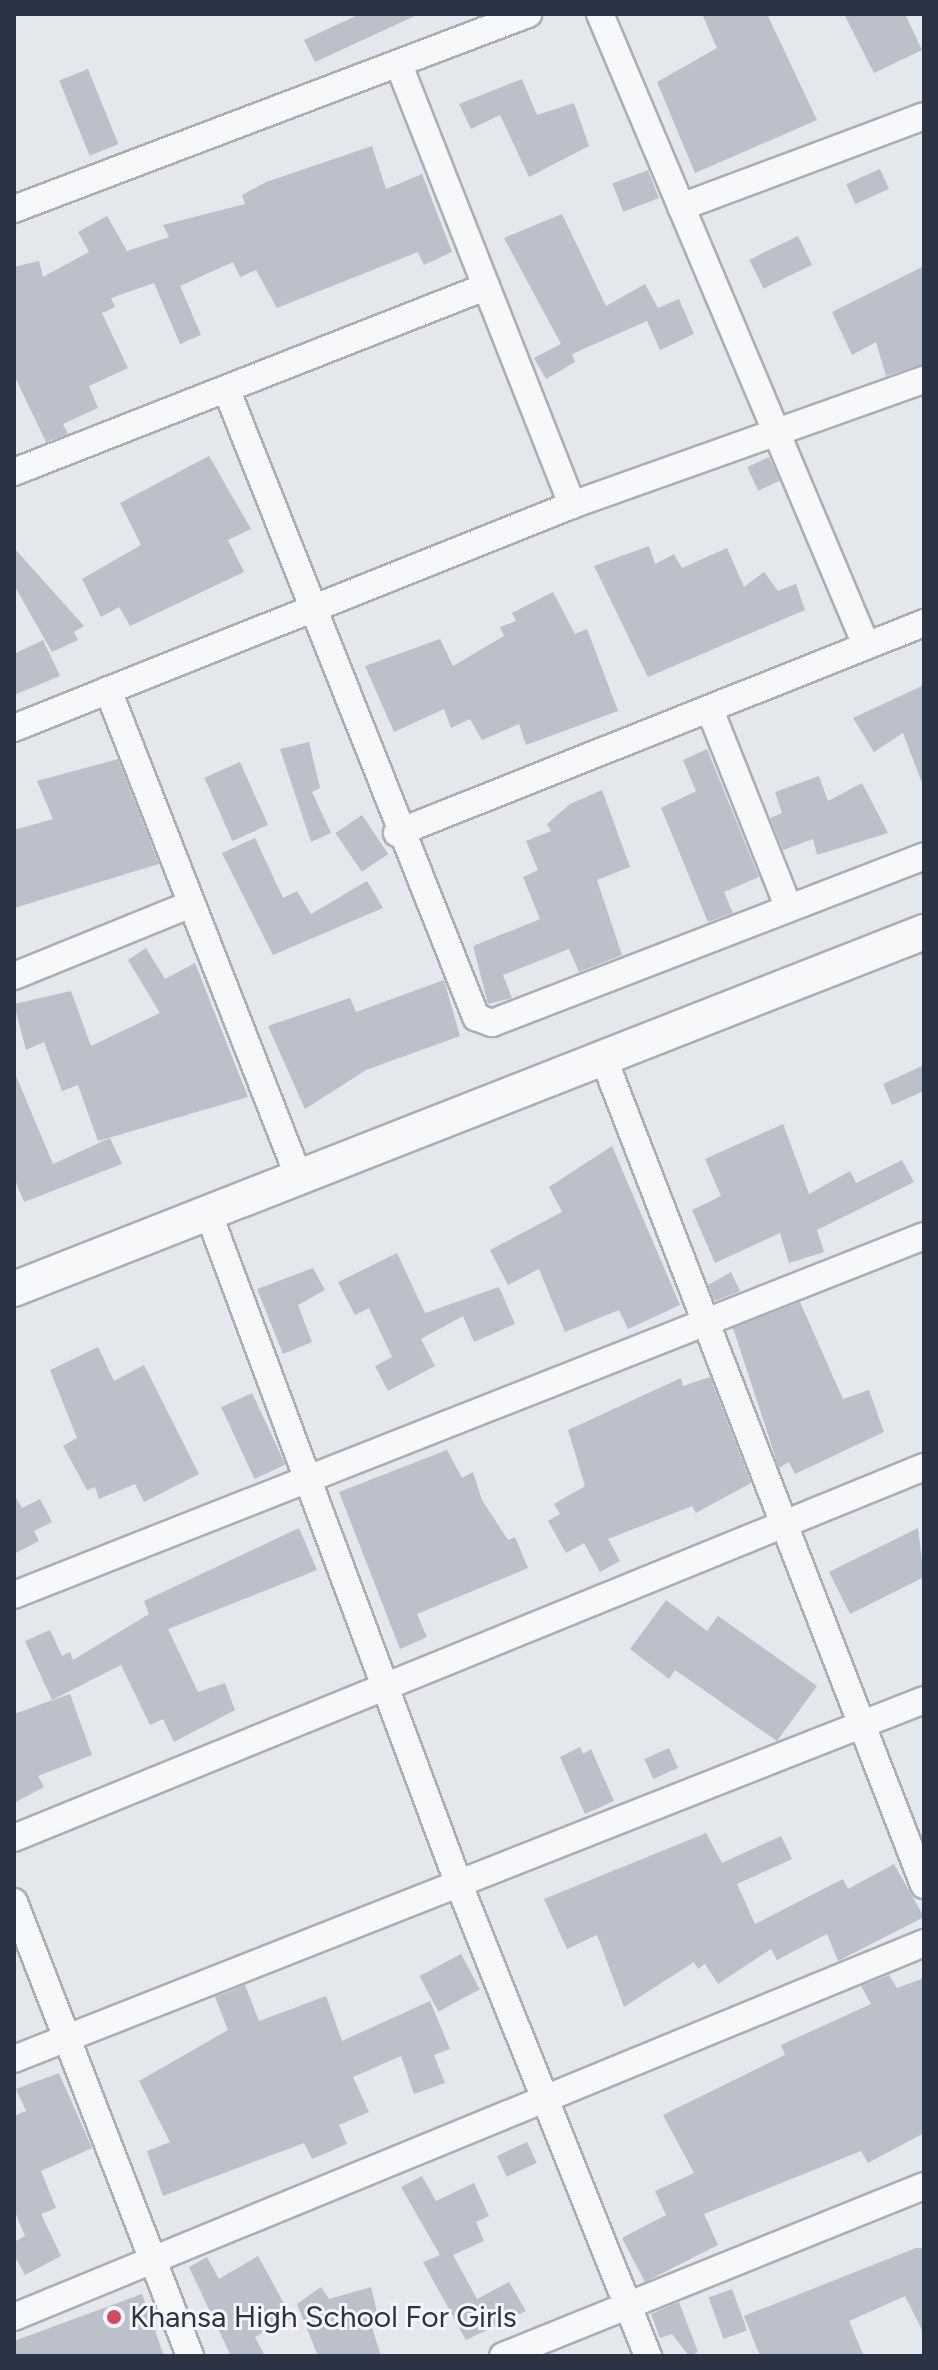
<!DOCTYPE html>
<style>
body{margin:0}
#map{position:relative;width:938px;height:2370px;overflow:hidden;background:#e4e7ec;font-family:Figtree,sans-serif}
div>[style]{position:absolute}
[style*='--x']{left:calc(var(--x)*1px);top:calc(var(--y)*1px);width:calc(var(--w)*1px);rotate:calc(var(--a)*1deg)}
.building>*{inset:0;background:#bbc0ca;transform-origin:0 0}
.roads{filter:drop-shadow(2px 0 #a9aeb7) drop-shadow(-2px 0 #a9aeb7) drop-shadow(0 2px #a9aeb7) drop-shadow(0 -2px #a9aeb7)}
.minor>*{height:26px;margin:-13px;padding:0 13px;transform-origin:13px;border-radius:13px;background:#f7f8fa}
.tertiary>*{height:34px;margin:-17px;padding:0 17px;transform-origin:17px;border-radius:17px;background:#f7f8fa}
.dots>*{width:22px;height:22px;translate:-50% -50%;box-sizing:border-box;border:4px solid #f4f6f9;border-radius:50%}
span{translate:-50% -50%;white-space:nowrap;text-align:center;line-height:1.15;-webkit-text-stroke:6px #f4f6f9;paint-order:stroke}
.poi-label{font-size:30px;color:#2b3445}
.left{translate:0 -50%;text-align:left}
.frame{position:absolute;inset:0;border:16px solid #2b3445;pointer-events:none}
</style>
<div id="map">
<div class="building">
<div style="clip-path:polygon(360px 14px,419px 14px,315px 62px,304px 40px)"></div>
<div style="clip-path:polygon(702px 14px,767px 14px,817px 120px,695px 173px,657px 82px,717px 48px)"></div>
<div style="clip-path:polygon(844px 14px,905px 14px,922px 50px,874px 73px)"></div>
<div style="left:88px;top:69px;width:81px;height:31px;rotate:68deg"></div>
<div style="clip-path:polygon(522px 79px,537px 115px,574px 103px,589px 146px,529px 177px,500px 115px,471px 129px,459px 104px)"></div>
<div style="clip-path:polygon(372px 146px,386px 189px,422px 174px,452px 252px,424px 265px,418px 252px,277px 308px,256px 270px,240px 277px,233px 262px,180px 286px,201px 335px,180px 344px,154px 283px,111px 298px,115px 307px,102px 313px,128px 368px,89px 386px,98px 408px,63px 424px,68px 434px,46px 442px,14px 375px,14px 267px,39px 261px,43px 277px,89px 252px,78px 232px,107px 216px,127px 251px,169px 237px,163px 225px,245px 204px,242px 195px,266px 182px)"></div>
<div style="left:880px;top:169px;width:22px;height:37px;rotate:66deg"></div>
<div style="left:648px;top:170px;width:30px;height:38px;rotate:69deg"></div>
<div style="clip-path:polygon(562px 214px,606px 306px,645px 284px,658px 308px,679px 299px,694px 334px,660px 350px,647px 321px,572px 354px,575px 362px,546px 379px,534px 358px,561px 344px,504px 238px)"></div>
<div style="left:798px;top:236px;width:32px;height:54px;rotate:64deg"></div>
<div style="clip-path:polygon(924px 266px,924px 364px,886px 376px,876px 342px,852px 355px,832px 312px)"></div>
<div style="clip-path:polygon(209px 456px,251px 529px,228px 540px,244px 572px,130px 626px,119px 607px,101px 617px,82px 579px,141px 545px,120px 503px)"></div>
<div style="left:769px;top:457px;width:26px;height:24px;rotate:65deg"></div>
<div style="clip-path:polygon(649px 546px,655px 564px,674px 554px,682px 568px,727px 548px,744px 587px,764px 572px,778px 591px,796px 584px,805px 610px,648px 677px,594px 566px)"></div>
<div style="clip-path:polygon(14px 548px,84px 626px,74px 632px,78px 640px,52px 652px,14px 585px)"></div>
<div style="clip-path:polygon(553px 592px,575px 634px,587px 629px,618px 711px,526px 745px,519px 724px,482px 740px,470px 719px,451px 728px,444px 709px,394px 732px,365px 666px,440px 639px,453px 666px,504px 636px,500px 627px,516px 621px,512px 613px)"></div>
<div style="clip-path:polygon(43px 640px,60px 676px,14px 695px,14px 654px)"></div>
<div style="clip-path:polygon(924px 685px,924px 782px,922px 783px,903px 733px,874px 752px,853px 718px)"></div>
<div style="clip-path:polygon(309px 742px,320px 788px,312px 792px,331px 833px,311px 842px,280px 749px)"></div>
<div style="clip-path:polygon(707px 749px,759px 877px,724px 892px,733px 913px,708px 922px,661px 808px,696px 791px,683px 760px)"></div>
<div style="clip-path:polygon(118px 759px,159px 864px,14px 908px,14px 830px,53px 819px,37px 781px)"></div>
<div style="left:240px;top:762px;width:69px;height:39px;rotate:66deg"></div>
<div style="clip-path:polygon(819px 776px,828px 801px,862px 783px,888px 833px,817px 855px,813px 839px,783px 850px,770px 818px,782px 813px,775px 792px)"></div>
<div style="clip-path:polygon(602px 790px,630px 867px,597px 880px,622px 955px,579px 972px,569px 949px,503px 975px,512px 998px,488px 1004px,473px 946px,540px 919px,523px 877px,538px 870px,526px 841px,551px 831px,547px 824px,570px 804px)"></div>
<div style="left:362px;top:815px;width:47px;height:32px;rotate:56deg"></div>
<div style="clip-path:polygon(255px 838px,283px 898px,297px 891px,311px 914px,367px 881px,383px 908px,273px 955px,222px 853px)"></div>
<div style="clip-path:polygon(146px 948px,165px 979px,195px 963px,248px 1097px,98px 1141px,78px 1085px,62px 1091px,44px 1042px,26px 1050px,14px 1004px,71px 991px,91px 1046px,160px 1013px,128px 960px)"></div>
<div style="clip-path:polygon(444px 980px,460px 1036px,366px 1070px,305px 1109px,268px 1026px,350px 998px,356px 1012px)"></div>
<div style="clip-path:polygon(924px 1065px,924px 1091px,892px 1105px,883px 1084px)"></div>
<div style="clip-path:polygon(14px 1071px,53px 1164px,110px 1138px,122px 1164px,24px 1202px,14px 1178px)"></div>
<div style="clip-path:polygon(783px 1124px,809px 1194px,850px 1171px,856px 1183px,902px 1160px,914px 1182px,817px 1230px,824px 1252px,789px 1263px,780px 1233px,715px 1263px,692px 1210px,721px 1196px,705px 1159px)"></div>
<div style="clip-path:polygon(612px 1146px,680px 1305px,628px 1329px,619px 1310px,565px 1332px,539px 1269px,508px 1285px,490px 1250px,562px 1212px,549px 1187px)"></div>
<div style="clip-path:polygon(397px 1253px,425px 1313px,499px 1287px,515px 1324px,474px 1342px,463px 1316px,421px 1339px,435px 1366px,388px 1391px,375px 1366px,392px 1357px,369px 1308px,355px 1315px,338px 1282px)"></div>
<div style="clip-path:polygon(313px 1268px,325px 1290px,298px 1305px,312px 1342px,283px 1354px,257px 1289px)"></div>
<div style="clip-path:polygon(731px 1272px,740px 1291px,715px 1301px,708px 1285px)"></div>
<div style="clip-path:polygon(800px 1302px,843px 1399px,869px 1390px,884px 1432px,795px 1474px,789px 1462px,779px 1468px,733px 1328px)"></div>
<div style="clip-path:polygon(98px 1347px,114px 1381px,144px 1365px,199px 1474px,144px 1502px,135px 1484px,99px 1499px,95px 1487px,87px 1490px,63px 1446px,77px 1438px,50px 1370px)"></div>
<div style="clip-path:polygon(710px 1377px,751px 1483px,696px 1513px,692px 1506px,608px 1539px,620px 1561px,600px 1572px,584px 1543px,566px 1553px,548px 1521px,560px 1514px,554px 1504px,585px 1486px,568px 1430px,681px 1378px,683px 1386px)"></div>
<div style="left:252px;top:1393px;width:79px;height:34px;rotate:65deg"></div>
<div style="clip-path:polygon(447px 1450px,462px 1478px,473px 1472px,482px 1500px,508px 1540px,515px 1537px,528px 1568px,417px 1614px,427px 1637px,400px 1649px,339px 1492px)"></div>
<div style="clip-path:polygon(14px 1494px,22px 1508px,40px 1499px,52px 1522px,34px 1531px,39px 1541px,14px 1554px)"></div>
<div style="clip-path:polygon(299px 1528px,317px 1570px,168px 1629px,198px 1692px,225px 1683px,235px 1710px,174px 1742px,163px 1719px,150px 1725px,121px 1665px,52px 1700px,25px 1641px,50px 1630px,62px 1656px,70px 1652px,73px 1660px,149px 1614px,144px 1601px)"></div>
<div style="clip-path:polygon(918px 1528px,924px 1577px,850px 1614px,829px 1572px)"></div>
<div style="clip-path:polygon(666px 1600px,707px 1631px,718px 1616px,817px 1686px,777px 1741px,675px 1670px,669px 1679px,630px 1649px)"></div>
<div style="clip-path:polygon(70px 1694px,92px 1755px,38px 1776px,44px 1787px,14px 1803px,14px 1714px)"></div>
<div style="clip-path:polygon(580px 1747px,583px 1754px,591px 1749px,614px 1801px,585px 1814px,560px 1757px)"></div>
<div style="left:669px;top:1748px;width:22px;height:27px;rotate:66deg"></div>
<div style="clip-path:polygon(706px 1833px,722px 1863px,781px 1836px,792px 1859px,737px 1884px,755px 1924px,843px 1879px,848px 1889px,894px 1864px,924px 1917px,838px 1961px,827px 1934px,777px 1960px,771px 1949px,718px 1984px,705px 1964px,698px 1969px,694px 1962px,624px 2007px,597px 1935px,567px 1949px,544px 1899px)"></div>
<div style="left:461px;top:1954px;width:40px;height:47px;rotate:62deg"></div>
<div style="clip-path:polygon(889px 1975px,897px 1988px,924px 1978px,924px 2133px,868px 2163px,861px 2151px,704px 2214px,718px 2245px,645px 2282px,622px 2238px,666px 2215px,655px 2191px,694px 2173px,663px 2115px,785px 2055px,781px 2045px,871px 2004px,861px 1986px)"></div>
<div style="clip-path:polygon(245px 1985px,259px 2021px,326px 1996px,342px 2041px,430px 2001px,450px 2049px,434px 2055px,445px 2083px,414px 2094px,401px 2056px,353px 2077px,369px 2112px,339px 2125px,347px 2144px,312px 2159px,304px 2143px,163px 2196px,147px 2151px,170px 2142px,139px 2081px,228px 2030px,215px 1997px)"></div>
<div style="clip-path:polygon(59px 2073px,92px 2148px,41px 2171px,56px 2208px,41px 2214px,61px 2256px,25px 2275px,14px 2255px,14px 2242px,25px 2236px,14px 2210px,14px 2116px,26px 2111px,16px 2089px)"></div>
<div style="left:527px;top:2142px;width:23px;height:33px;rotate:65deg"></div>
<div style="clip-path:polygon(422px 2176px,436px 2201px,474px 2183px,489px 2216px,476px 2222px,484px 2241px,453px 2255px,477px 2299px,509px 2282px,526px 2311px,466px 2340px,423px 2262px,440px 2255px,401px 2187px)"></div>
<div style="clip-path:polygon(916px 2248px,924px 2248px,924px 2334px,905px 2296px,849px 2321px,864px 2356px,760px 2356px,744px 2316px)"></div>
<div style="clip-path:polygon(258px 2256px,292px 2318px,255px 2337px,265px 2356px,231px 2356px,189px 2267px,207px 2257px,219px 2279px)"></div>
<div style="clip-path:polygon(321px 2287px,329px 2299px,371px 2287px,378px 2316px,370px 2321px,381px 2356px,318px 2356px,297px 2304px)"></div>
<div style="left:732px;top:2289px;width:44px;height:25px;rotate:70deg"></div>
<div style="clip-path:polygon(142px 2294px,164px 2356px,14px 2356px,14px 2341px)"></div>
<div style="clip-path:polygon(679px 2302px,698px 2352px,689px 2356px,672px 2334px,660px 2338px,651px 2314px)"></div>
</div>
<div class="roads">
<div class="minor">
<div style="--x:600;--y:14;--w:685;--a:67.14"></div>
<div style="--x:399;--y:65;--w:473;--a:68.5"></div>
<div style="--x:681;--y:207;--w:259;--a:-20.5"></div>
<div style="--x:14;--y:209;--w:550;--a:-20.78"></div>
<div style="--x:227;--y:391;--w:674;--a:68.31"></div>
<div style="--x:476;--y:1017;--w:17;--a:21"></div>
<div style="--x:492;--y:1023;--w:463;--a:-21.1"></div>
<div style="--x:14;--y:472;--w:506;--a:-21.44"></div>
<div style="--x:108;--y:690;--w:521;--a:68.61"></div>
<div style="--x:710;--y:710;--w:211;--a:68.3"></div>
<div style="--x:14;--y:728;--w:601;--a:-21.78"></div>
<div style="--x:572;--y:505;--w:374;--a:-19.6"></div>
<div style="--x:397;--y:833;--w:567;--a:-21.73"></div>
<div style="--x:14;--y:976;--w:189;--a:-22.1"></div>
<div style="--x:603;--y:1057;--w:888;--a:68.81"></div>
<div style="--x:208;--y:1212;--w:715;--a:69.54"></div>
<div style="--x:458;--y:1882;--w:511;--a:68.16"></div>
<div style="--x:14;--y:1595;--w:978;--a:-21.53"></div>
<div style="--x:14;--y:1838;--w:983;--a:-22.18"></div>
<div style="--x:14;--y:1902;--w:487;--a:68.8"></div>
<div style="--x:14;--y:2059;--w:978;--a:-21.53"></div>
<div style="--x:14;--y:2317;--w:984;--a:-22.34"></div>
<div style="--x:503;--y:2356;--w:454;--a:-22"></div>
</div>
<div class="tertiary">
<div style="--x:14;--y:1289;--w:978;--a:-21.42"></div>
</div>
</div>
<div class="dots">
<div style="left:114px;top:2317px;background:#d1495b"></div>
</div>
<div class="poi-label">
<span class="left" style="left:130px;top:2317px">Khansa High School For Girls</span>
</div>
<div class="frame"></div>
</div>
